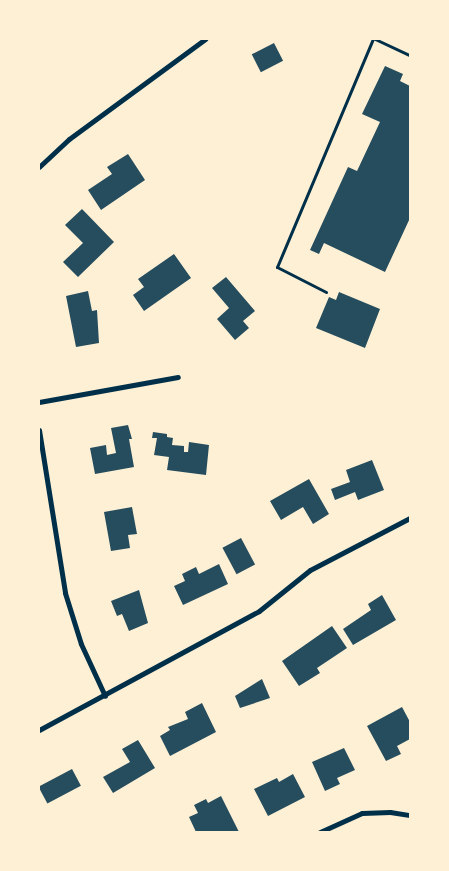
<!DOCTYPE html>
<style>
body{margin:0}
#map{position:relative;width:449px;height:871px;overflow:hidden;background:#fdf0d5;font-family:"Fira Sans Condensed",sans-serif}
div>[style]{position:absolute}
[style*='--x']{left:calc(var(--x)*1px);top:calc(var(--y)*1px);width:calc(var(--w)*1px);rotate:calc(var(--a)*1deg)}
.building>*{inset:0;background:#264d5e;transform-origin:0 0}
.service>*{height:3px;margin:-1.5px;padding:0 1.5px;transform-origin:1.5px;border-radius:1.5px;background:#003049}
.minor>*{height:5px;margin:-2.5px;padding:0 2.5px;transform-origin:2.5px;border-radius:2.5px;background:#003049}
span{translate:-50% -50%;white-space:nowrap;text-align:center;line-height:1.15;-webkit-text-stroke:4px #fdf0d5;paint-order:stroke}
.frame{position:absolute;inset:0;border:40px solid #fdf0d5;pointer-events:none}
</style>
<div id="map">
<div class="building">
<div style="left:274px;top:43px;width:20px;height:25px;rotate:63deg"></div>
<div style="clip-path:polygon(385px 66px,403px 74px,400px 81px,410px 86px,410px 218px,385px 272px,324px 243px,319px 254px,310px 250px,348px 167px,357px 171px,380px 122px,362px 114px)"></div>
<div style="clip-path:polygon(128px 154px,145px 180px,101px 210px,88px 190px,112px 174px,107px 167px)"></div>
<div style="clip-path:polygon(82px 209px,114px 242px,78px 277px,63px 262px,83px 243px,65px 225px)"></div>
<div style="clip-path:polygon(174px 254px,191px 278px,144px 311px,133px 295px,144px 287px,138px 279px)"></div>
<div style="clip-path:polygon(226px 277px,255px 311px,243px 321px,249px 328px,235px 340px,217px 319px,229px 308px,212px 288px)"></div>
<div style="clip-path:polygon(88px 291px,92px 311px,97px 310px,99px 343px,76px 347px,66px 296px)"></div>
<div style="clip-path:polygon(339px 292px,380px 309px,365px 348px,316px 328px,329px 297px,336px 300px)"></div>
<div style="clip-path:polygon(128px 425px,132px 439px,129px 439px,134px 467px,95px 474px,90px 448px,106px 445px,107px 455px,116px 453px,111px 428px)"></div>
<div style="clip-path:polygon(153px 432px,167px 434px,167px 437px,173px 438px,172px 445px,184px 446px,184px 452px,188px 452px,189px 442px,209px 445px,206px 475px,167px 470px,169px 457px,154px 455px,157px 438px,152px 438px)"></div>
<div style="clip-path:polygon(372px 460px,384px 490px,358px 500px,355px 492px,335px 500px,331px 489px,350px 482px,346px 470px)"></div>
<div style="clip-path:polygon(309px 479px,329px 514px,313px 524px,303px 507px,281px 520px,270px 501px)"></div>
<div style="clip-path:polygon(132px 507px,137px 534px,128px 535px,130px 548px,111px 551px,104px 512px)"></div>
<div style="left:241px;top:538px;width:30px;height:21px;rotate:62deg"></div>
<div style="clip-path:polygon(219px 564px,228px 584px,183px 605px,174px 586px,185px 581px,182px 574px,196px 567px,199px 574px)"></div>
<div style="clip-path:polygon(139px 590px,148px 623px,129px 631px,122px 614px,117px 616px,111px 601px)"></div>
<div style="clip-path:polygon(382px 595px,396px 620px,353px 645px,343px 629px,371px 610px,368px 604px)"></div>
<div style="clip-path:polygon(332px 626px,347px 648px,317px 668px,320px 673px,299px 686px,282px 661px)"></div>
<div style="clip-path:polygon(262px 679px,270px 698px,240px 708px,235px 696px)"></div>
<div style="clip-path:polygon(202px 703px,216px 732px,170px 756px,160px 736px,170px 730px,168px 727px,188px 719px,185px 712px)"></div>
<div style="clip-path:polygon(402px 707px,410px 722px,410px 739px,397px 746px,401px 754px,386px 761px,367px 726px)"></div>
<div style="clip-path:polygon(138px 740px,155px 768px,113px 793px,103px 777px,130px 762px,122px 749px)"></div>
<div style="clip-path:polygon(344px 748px,355px 770px,337px 778px,340px 784px,325px 791px,312px 762px)"></div>
<div style="left:72px;top:769px;width:19px;height:38px;rotate:62deg"></div>
<div style="clip-path:polygon(293px 774px,305px 797px,268px 816px,254px 789px,277px 778px,279px 782px)"></div>
<div style="clip-path:polygon(221px 796px,239px 832px,196px 832px,189px 817px,198px 813px,194px 805px,206px 799px,208px 803px)"></div>
</div>
<div class="service">
<div style="--x:375;--y:39;--w:38;--a:25"></div>
<div style="--x:326;--y:292;--w:55;--a:-153"></div>
<div style="--x:277;--y:267;--w:247;--a:-67.2"></div>
</div>
<div class="minor">
<div style="--x:39;--y:167;--w:41;--a:-43"></div>
<div style="--x:69;--y:139;--w:169;--a:-36.3"></div>
<div style="--x:39;--y:402;--w:141;--a:-10.2"></div>
<div style="--x:39;--y:430;--w:165;--a:80.9"></div>
<div style="--x:65;--y:593;--w:53;--a:72.6"></div>
<div style="--x:81;--y:644;--w:57;--a:65.2"></div>
<div style="--x:39;--y:730;--w:250;--a:-28.4"></div>
<div style="--x:259;--y:611;--w:65;--a:-38.8"></div>
<div style="--x:310;--y:570;--w:113;--a:-27.5"></div>
<div style="--x:320;--y:832;--w:46;--a:-24.3"></div>
<div style="--x:362;--y:813;--w:28;--a:-2"></div>
<div style="--x:390;--y:812;--w:20;--a:9"></div>
</div>
<div class="frame"></div>
</div>
